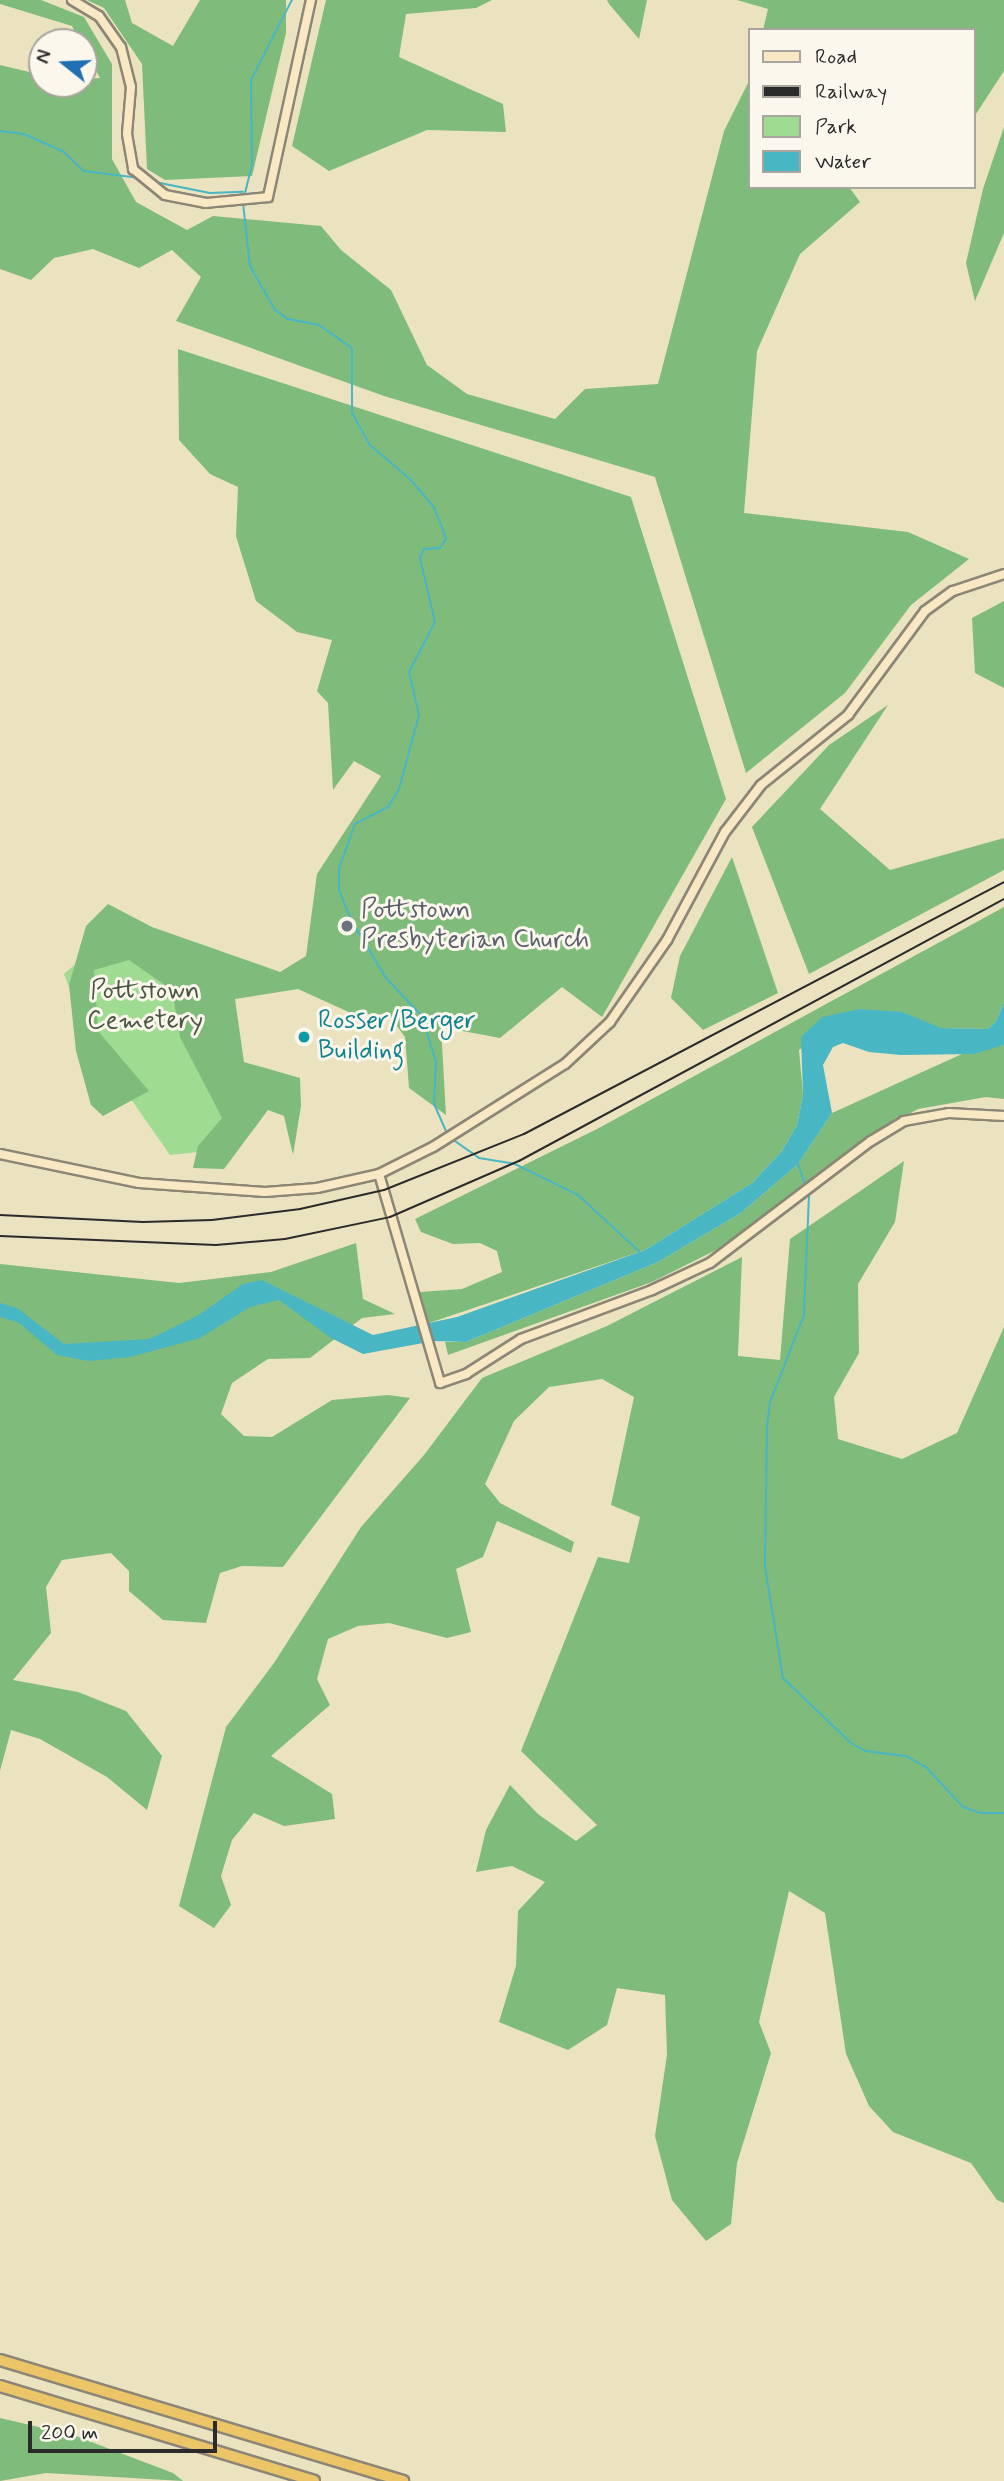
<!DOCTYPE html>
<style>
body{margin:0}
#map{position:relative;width:1004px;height:2481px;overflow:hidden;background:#ebe2c0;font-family:Mynerve,sans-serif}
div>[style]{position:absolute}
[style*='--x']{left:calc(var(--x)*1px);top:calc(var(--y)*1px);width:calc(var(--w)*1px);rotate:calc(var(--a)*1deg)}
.green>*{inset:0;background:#9fdc91}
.forest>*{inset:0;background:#7fbc7b}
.water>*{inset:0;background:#48b6c3}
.stream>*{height:2px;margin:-1px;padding:0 1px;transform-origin:1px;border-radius:1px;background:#48b6c3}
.roads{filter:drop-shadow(2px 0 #8b8676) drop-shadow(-2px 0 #8b8676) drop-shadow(0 2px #8b8676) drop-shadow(0 -2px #8b8676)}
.secondary>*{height:8px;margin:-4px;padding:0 4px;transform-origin:4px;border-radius:4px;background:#f8e8c3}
.highway>*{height:10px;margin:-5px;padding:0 5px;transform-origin:5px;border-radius:5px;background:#edc569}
.rail>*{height:2px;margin:-1px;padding:0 1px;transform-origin:1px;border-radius:1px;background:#2b2b2b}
.dots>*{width:19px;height:19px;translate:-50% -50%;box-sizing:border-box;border:4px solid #fbf7ec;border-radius:50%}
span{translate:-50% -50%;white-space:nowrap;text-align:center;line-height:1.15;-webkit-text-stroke:6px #fbf7ec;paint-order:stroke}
.worship-label{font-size:26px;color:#5b616d}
.left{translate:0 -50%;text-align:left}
.park-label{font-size:26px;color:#485744}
.culture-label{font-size:26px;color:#0d838f}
.legend{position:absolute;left:748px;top:28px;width:228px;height:161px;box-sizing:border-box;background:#fbf7ec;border:2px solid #a8a59f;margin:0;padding:9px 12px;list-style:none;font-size:21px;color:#2b2b2b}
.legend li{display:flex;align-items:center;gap:14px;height:35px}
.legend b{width:35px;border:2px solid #a8a59f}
.north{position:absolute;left:28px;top:28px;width:70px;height:70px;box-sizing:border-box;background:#fbf7ec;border:2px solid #a8a59f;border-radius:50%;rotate:288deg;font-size:19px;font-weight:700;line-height:28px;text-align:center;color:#2b2b2b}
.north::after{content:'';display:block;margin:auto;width:24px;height:32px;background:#1f6fb2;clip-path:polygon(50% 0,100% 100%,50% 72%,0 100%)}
.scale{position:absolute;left:28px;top:2421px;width:189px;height:32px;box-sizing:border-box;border:4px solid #2b2b2b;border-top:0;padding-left:9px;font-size:21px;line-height:24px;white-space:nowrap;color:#2b2b2b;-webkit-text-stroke:5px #fbf7ec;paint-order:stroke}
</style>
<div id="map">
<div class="green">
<div style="clip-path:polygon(110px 934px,193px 945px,236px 1148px,170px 1155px,89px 1039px,64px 974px)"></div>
</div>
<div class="forest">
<div style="clip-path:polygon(0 0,41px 0,84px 17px,112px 64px,112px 159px,136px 202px,187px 230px,213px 216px,321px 226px,341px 250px,391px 290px,427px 365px,467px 394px,555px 419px,585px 389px,658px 384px,724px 131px,750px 79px,750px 187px,849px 187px,860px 202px,800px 254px,757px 351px,744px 513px,908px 532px,969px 559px,911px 605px,845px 693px,746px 773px,655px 477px,384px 396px,176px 321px,201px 277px,172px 250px,139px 268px,93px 249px,54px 258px,31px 280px,0 269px,0 65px,42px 75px,42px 84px,84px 84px,84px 79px,100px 78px,72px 26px,0 4px)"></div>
<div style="clip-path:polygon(87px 0,125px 0,132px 23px,173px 46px,200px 0,286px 0,286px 33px,252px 176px,165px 180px,147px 169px,142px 64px,104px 8px)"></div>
<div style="clip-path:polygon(326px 0,492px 0,476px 8px,406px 14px,399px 57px,503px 104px,506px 132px,427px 130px,329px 171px,292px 146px)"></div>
<div style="clip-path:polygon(607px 0,647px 0,639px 39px,609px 4px)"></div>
<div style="clip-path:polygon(737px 0,1004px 0,1004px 71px,974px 117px,974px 30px,763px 30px,768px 9px)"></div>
<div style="clip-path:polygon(1004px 127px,1004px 233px,975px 301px,966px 263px,983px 189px)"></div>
<div style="clip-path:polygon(178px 349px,631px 497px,726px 799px,602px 1017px,562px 987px,500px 1038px,441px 1027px,446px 1115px,409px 1088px,405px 1037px,389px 1015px,353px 1014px,298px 989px,235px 999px,244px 1062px,300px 1078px,301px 1106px,293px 1155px,284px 1116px,268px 1110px,224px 1169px,193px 1168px,198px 1146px,222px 1118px,180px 1037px,172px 990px,129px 960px,94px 970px,98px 1031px,149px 1091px,103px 1116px,91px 1105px,76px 1051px,69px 985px,86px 926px,108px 904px,152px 927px,280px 972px,306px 956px,317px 874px,381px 776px,354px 761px,333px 790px,328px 703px,317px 691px,332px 640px,297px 632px,256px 601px,236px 536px,238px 487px,210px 474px,179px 440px)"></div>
<div style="clip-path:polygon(1004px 601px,1004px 688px,975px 673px,972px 618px)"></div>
<div style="clip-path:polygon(888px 705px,820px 809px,890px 870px,1004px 838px,1004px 870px,809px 974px,752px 827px,829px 745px)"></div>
<div style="clip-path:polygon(732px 857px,778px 993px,703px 1030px,671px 998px,680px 956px)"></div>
<div style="clip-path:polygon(1004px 907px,1004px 1002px,996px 1021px,988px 1029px,941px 1028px,860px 1009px,799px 1050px,803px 1095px,797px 1125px,782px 1151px,752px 1183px,645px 1250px,429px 1323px,420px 1292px,462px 1289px,502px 1272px,497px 1251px,480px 1243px,453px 1244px,421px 1232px,415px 1219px,597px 1129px)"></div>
<div style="clip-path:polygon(1004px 1045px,1004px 1099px,986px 1097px,918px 1109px,865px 1138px,726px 1245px,652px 1282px,448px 1355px,445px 1342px,466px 1342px,658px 1262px,741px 1213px,798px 1164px,832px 1113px,962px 1054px)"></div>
<div style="clip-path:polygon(904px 1161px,895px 1222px,858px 1284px,859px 1353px,834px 1397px,838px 1439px,902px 1459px,957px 1433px,1004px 1327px,1004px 2203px,997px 2200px,971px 2163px,893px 2132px,869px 2106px,846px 2054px,825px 1913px,789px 1891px,759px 2022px,771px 2053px,737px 2163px,731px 2224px,706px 2241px,672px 2200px,655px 2136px,667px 2055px,665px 1995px,617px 1988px,607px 2025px,568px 2050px,499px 2022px,516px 1966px,518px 1911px,545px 1882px,512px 1866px,476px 1872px,486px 1830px,510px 1785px,538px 1814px,576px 1841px,597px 1825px,521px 1751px,598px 1557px,629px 1563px,640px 1517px,611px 1505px,634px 1397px,602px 1379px,549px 1387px,514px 1421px,485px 1484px,500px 1503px,574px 1542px,571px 1553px,497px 1521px,483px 1557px,456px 1569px,471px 1632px,447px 1638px,389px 1623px,358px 1626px,328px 1639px,317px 1679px,330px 1705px,271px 1756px,332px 1794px,335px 1819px,284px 1826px,254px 1813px,232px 1840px,221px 1876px,231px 1905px,214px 1928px,179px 1906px,226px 1727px,274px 1663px,361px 1527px,424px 1455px,482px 1378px,607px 1326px,742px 1257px,738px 1356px,780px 1360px,790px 1239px)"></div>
<div style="clip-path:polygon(356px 1243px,363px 1299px,395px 1314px,362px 1318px,310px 1358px,268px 1359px,232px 1383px,221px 1414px,244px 1436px,272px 1437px,332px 1400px,388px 1395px,410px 1398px,283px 1567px,242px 1566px,220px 1573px,206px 1623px,163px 1620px,129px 1591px,129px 1571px,111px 1553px,62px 1560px,46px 1587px,51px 1633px,13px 1680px,78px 1692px,126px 1711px,162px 1756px,147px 1810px,107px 1777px,40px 1739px,11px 1730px,0 1771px,0 1264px,179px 1283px,271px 1272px)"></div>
<div style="clip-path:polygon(0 2418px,73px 2435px,173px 2473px,183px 2481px,46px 2473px,0 2481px)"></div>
</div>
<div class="water">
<div style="clip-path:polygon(1004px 1002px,1004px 1045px,974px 1054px,901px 1055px,869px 1052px,843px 1043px,833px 1047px,823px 1065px,832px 1113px,798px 1164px,741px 1213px,658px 1262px,466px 1342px,434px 1341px,363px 1354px,331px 1338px,279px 1300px,250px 1307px,200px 1338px,130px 1357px,89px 1361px,57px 1355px,19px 1323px,0 1317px,0 1303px,17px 1308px,64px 1344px,149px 1339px,197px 1316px,243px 1284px,262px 1280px,373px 1335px,457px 1317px,645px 1250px,752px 1183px,782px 1151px,797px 1125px,803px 1095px,801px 1037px,822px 1017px,860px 1009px,902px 1012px,941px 1028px,988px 1029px,996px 1021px)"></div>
</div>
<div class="stream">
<div style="--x:0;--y:131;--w:24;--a:7"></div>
<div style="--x:24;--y:134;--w:44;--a:24.2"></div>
<div style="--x:64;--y:152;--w:28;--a:44"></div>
<div style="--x:84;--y:171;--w:56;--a:7.1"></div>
<div style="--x:155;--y:182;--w:56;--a:11.3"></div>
<div style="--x:210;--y:193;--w:33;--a:-2"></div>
<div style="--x:244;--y:197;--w:32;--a:-76"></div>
<div style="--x:252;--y:166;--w:86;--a:-90.7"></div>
<div style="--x:251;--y:80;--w:90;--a:-62.9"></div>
<div style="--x:243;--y:203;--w:63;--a:83.7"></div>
<div style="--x:250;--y:266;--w:51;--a:60.4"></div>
<div style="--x:275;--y:310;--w:16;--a:35"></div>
<div style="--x:288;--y:319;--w:32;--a:11"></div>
<div style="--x:319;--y:325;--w:40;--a:34.9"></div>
<div style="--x:352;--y:348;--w:65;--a:90"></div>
<div style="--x:352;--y:413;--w:37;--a:61"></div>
<div style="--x:370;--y:445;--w:54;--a:40.5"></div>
<div style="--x:411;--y:480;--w:35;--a:50"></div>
<div style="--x:434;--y:507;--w:34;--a:69"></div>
<div style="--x:446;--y:539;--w:11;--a:124"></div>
<div style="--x:440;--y:548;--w:16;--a:176"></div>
<div style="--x:424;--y:549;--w:10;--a:114"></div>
<div style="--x:420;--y:558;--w:66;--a:76.8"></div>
<div style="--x:435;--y:622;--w:56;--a:117.5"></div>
<div style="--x:409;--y:672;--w:44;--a:76.9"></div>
<div style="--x:419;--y:715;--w:77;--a:105.1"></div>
<div style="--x:399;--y:789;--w:21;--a:121"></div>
<div style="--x:388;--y:807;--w:37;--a:153"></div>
<div style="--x:355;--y:824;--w:47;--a:110"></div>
<div style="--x:339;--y:868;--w:22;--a:90"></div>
<div style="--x:339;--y:890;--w:32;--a:68"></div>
<div style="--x:351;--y:920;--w:68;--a:58.9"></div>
<div style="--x:386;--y:978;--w:52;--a:46.5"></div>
<div style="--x:422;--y:1016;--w:48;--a:73.1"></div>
<div style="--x:436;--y:1062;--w:42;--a:92.7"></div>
<div style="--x:434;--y:1104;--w:34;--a:66"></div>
<div style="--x:452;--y:1139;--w:33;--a:35"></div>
<div style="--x:479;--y:1158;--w:36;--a:9"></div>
<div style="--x:515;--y:1164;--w:70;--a:26.2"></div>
<div style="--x:578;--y:1195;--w:83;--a:42.6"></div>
<div style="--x:798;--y:1164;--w:21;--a:71"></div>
<div style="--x:809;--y:1195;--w:120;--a:92.4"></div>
<div style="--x:804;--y:1315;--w:93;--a:111.3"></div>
<div style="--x:770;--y:1402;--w:23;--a:97"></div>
<div style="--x:767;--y:1425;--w:142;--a:90.8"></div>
<div style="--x:765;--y:1567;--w:112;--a:80.8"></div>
<div style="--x:783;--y:1678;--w:94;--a:43.7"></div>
<div style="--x:851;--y:1743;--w:16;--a:30"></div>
<div style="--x:865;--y:1751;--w:41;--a:7"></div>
<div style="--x:906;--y:1756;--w:23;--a:29"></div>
<div style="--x:926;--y:1767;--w:54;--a:47.2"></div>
<div style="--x:963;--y:1807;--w:18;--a:19"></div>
<div style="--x:980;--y:1813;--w:24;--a:0"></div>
</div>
<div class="roads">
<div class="secondary">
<div style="--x:72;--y:0;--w:31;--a:31"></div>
<div style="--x:99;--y:16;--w:38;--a:55"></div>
<div style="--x:121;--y:47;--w:41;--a:76"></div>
<div style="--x:131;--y:87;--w:47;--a:94.9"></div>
<div style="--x:127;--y:134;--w:36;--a:80"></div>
<div style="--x:133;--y:169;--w:41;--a:39.1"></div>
<div style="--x:165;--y:195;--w:42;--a:11"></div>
<div style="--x:206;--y:203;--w:62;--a:-5.5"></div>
<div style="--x:268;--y:197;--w:202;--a:-77.7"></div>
<div style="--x:0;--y:1154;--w:142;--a:11.8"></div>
<div style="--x:139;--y:1183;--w:126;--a:4.1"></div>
<div style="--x:265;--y:1192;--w:52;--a:-4.4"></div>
<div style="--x:317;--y:1188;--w:64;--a:-12.7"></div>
<div style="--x:379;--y:1174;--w:60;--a:-26.6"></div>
<div style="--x:433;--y:1147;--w:156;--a:-32.2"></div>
<div style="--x:565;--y:1064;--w:62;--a:-43"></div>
<div style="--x:610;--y:1022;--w:100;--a:-55.2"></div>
<div style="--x:667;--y:940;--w:123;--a:-61.8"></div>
<div style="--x:725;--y:832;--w:59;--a:-52.5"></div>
<div style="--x:761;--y:785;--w:112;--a:-38.8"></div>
<div style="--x:848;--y:715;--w:129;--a:-53.5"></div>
<div style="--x:925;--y:611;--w:34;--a:-36"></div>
<div style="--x:953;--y:591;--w:54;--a:-18.4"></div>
<div style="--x:379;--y:1174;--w:218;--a:73.7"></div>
<div style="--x:440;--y:1383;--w:28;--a:-19"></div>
<div style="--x:466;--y:1374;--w:65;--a:-32.5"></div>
<div style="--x:521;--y:1339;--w:140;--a:-20.5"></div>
<div style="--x:652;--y:1290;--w:64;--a:-25"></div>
<div style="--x:710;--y:1263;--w:202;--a:-37.2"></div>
<div style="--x:871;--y:1141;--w:39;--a:-31"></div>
<div style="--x:904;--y:1121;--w:46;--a:-10.1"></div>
<div style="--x:949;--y:1113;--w:55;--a:3.1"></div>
</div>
<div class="highway">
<div style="--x:0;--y:2360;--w:421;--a:16.7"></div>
<div style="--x:0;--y:2386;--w:328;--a:16.8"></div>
</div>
</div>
<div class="rail">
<div style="--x:0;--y:1215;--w:143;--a:2.8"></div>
<div style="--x:143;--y:1222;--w:69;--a:-1.7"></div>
<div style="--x:212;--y:1220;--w:89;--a:-7.1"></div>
<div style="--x:300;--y:1209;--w:86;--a:-12.7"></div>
<div style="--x:384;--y:1190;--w:151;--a:-21.8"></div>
<div style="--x:524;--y:1134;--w:542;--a:-27.7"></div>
<div style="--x:0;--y:1236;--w:216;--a:2.4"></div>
<div style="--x:216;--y:1245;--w:69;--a:-5"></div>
<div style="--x:285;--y:1239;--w:107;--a:-11.8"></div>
<div style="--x:390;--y:1217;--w:141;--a:-23.5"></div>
<div style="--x:519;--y:1161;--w:551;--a:-28.38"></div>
</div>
<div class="dots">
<div style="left:347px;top:926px;background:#6b7280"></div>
<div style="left:304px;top:1037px;background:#0f9aa8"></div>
</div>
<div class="worship-label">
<span class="left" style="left:361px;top:926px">Pottstown<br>Presbyterian Church</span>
</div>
<div class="park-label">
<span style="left:145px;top:1007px">Pottstown<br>Cemetery</span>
</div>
<div class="culture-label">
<span class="left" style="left:318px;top:1037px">Rosser/Berger<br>Building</span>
</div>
<ul class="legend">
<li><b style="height:9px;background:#f8e8c3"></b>Road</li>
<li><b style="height:9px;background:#2b2b2b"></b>Railway</li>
<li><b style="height:19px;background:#9fdc91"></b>Park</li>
<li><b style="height:19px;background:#48b6c3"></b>Water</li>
</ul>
<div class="north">N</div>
<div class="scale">200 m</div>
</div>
